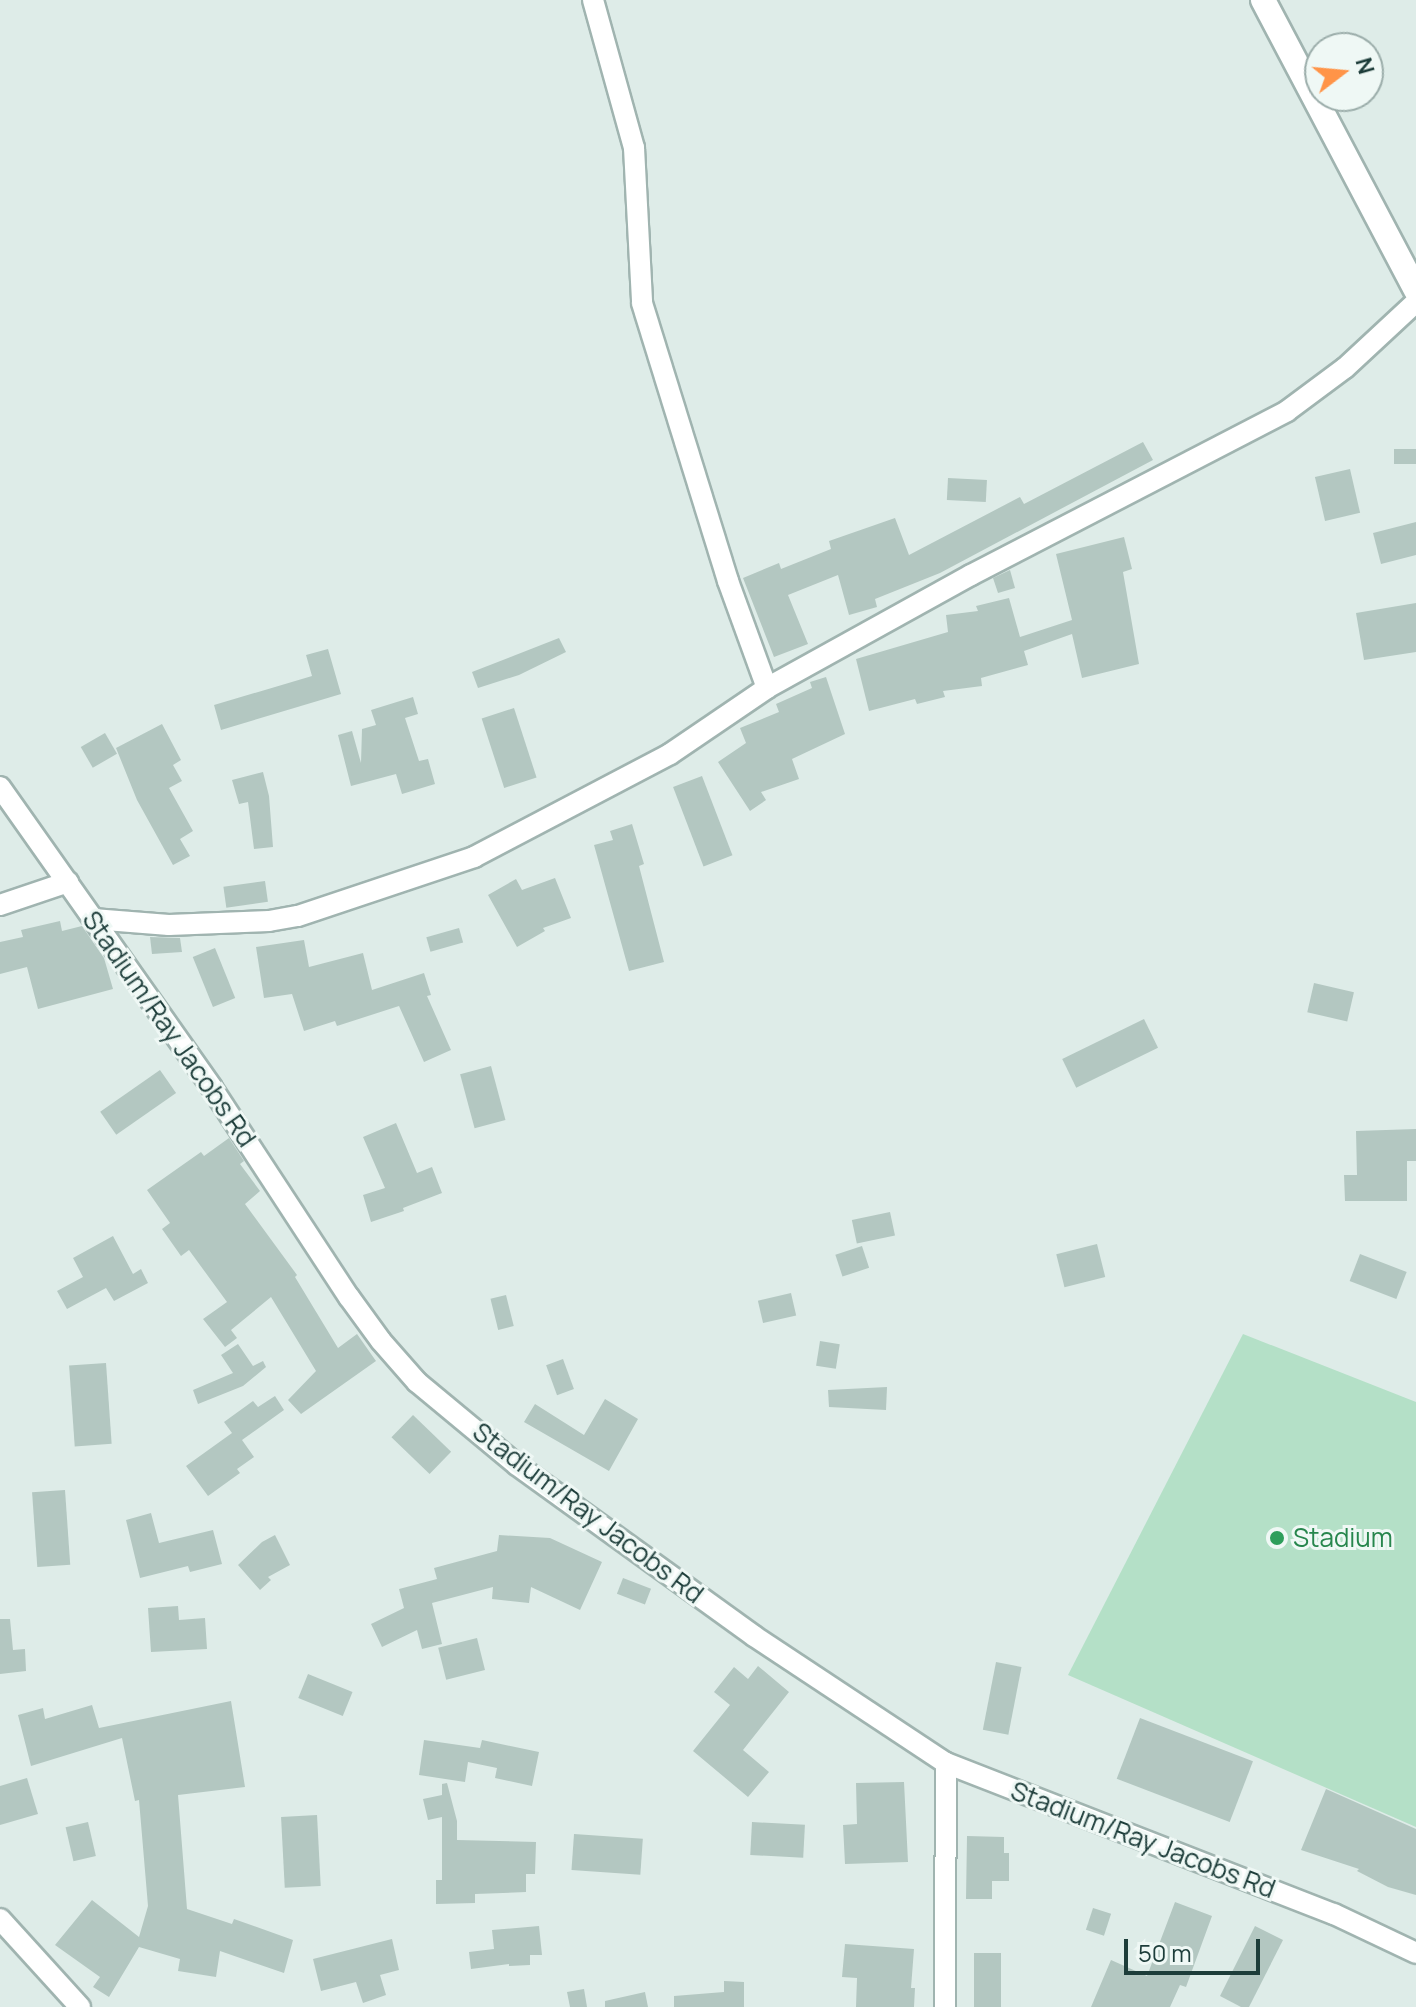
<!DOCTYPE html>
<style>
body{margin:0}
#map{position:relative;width:1416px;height:2007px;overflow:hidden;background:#deece8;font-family:Manrope,sans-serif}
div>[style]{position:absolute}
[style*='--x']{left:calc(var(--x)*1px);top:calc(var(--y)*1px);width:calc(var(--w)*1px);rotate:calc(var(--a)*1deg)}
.green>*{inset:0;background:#b4e0c7}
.building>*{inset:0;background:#b3c7c1;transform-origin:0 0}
.roads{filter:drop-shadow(2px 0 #a0b4b0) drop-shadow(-2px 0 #a0b4b0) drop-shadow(0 2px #a0b4b0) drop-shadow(0 -2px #a0b4b0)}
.minor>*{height:20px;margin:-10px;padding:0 10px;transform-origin:10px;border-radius:10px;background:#fff}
.secondary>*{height:24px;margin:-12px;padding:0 12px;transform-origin:12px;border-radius:12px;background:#fff}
.dots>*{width:22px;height:22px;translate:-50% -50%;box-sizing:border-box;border:4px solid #eff8f5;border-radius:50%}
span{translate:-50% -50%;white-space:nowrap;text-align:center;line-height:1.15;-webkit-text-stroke:6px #eff8f5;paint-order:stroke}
.street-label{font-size:26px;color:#1d3d3a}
.leisure-label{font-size:26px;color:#27864d}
.left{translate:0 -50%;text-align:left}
.north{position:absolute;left:1304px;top:32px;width:80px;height:80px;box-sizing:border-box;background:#eff8f5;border:2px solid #9badaa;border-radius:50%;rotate:74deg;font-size:22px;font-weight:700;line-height:32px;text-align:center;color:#1d3d3a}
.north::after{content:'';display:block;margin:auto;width:28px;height:36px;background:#ff9448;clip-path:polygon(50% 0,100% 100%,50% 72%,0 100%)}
.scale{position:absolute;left:1124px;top:1939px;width:136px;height:36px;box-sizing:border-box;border:4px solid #1d3d3a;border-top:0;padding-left:10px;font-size:24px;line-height:28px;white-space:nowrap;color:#1d3d3a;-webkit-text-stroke:6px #eff8f5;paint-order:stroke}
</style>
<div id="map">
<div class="green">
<div style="clip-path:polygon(1243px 1334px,1416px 1402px,1416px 1827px,1068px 1675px)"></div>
</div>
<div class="building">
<div style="clip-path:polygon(1143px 442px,1153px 460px,940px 573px,875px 599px,877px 607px,849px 615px,838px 575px,788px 595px,808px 644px,774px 657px,743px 578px,779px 563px,781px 569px,831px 549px,829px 541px,895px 518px,909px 555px,1020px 497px,1024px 504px)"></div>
<div style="left:1416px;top:449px;width:15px;height:22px;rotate:90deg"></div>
<div style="left:1350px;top:469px;width:45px;height:36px;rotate:77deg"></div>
<div style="left:948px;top:478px;width:39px;height:22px;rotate:3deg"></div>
<div style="clip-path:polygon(1416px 522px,1416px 555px,1381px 564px,1373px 533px)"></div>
<div style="clip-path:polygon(1124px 537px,1132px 569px,1123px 572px,1139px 664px,1082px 678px,1072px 634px,1024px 651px,1028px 665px,981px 678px,982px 686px,943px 691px,945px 697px,917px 704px,915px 699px,869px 711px,856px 659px,948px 632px,946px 615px,978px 611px,976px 606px,1009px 598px,1020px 637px,1072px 620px,1056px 554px)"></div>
<div style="clip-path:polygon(1010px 570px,1015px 588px,998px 593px,993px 578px)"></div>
<div style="clip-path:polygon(1416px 603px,1416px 652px,1364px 660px,1356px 613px)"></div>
<div style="clip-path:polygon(559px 638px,566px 652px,519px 675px,478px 688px,472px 672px)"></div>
<div style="clip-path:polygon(328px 649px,341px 694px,221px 730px,214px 705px,312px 676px,306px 655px)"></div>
<div style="clip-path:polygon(826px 677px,845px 734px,792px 759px,799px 779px,761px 792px,766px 800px,750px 811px,718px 762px,746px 743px,740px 728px,779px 712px,776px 704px,812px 688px,810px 682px)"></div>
<div style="clip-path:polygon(413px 697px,418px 714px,405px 718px,419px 761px,428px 759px,435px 784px,402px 794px,396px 774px,351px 786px,338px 735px,352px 731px,361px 763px,362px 729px,376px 725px,371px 710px)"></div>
<div style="left:514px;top:708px;width:73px;height:34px;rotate:72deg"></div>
<div style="clip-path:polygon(162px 724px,181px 760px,173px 765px,182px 781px,169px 788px,193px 831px,180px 839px,190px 856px,173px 865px,137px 800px,116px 748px)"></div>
<div style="left:105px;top:733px;width:24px;height:28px;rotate:60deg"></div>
<div style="clip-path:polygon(263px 772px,269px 796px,273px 847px,254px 849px,248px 802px,239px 804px,232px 780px)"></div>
<div style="left:702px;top:776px;width:85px;height:31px;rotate:69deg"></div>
<div style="clip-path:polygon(632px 824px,644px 864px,639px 866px,664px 962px,629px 971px,594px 845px,613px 840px,610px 831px)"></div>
<div style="clip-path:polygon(555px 878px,571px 918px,543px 928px,545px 931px,517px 947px,488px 895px,516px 879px,522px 890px)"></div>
<div style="left:265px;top:881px;width:21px;height:42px;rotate:82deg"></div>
<div style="clip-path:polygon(60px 921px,62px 931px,82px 926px,104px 958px,113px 989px,38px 1009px,27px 967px,0 974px,0 942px,23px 937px,21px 930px)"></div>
<div style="left:459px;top:928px;width:15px;height:34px;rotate:74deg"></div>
<div style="clip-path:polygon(150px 937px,180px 938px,182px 952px,152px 954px)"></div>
<div style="clip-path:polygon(304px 940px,309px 967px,363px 953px,372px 990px,424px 973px,431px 995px,427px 996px,451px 1050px,424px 1062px,399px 1006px,337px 1026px,335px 1021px,304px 1031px,292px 994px,264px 998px,256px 947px)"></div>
<div style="left:215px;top:948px;width:54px;height:24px;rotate:68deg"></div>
<div style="left:1314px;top:983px;width:41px;height:30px;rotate:13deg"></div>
<div style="left:1144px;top:1019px;width:32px;height:91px;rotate:64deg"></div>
<div style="left:491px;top:1066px;width:56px;height:32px;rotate:75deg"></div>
<div style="left:160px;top:1070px;width:28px;height:73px;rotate:55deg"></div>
<div style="clip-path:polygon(396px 1123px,417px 1173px,432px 1167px,442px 1193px,403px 1208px,404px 1211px,371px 1222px,363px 1195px,385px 1188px,363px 1137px)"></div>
<div style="clip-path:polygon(1416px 1129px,1416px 1161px,1407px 1161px,1407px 1201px,1345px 1201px,1344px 1175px,1357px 1175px,1356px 1131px)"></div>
<div style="clip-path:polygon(229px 1138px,244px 1161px,240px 1164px,260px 1191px,245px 1204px,297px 1275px,295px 1277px,338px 1348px,357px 1334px,376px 1361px,301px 1414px,288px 1400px,316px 1371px,271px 1297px,231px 1330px,237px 1338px,225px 1347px,203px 1319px,227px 1302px,189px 1250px,181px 1256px,162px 1229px,170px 1223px,147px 1190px,201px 1152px,204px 1156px)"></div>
<div style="left:890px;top:1212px;width:24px;height:39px;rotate:78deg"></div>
<div style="clip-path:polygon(113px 1236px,133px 1274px,141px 1269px,148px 1283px,114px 1301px,106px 1288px,67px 1309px,57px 1291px,83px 1277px,73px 1258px)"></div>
<div style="left:1097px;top:1244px;width:34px;height:42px;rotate:76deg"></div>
<div style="left:862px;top:1246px;width:23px;height:28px;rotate:72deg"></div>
<div style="left:1360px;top:1254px;width:50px;height:29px;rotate:21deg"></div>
<div style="left:791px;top:1293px;width:23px;height:34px;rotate:77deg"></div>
<div style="left:506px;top:1295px;width:32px;height:16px;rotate:76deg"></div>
<div style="left:820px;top:1341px;width:20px;height:25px;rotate:9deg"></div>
<div style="clip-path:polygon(238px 1344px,253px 1366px,263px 1361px,266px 1367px,243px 1386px,198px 1404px,193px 1390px,233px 1373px,221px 1355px)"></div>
<div style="left:563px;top:1359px;width:32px;height:18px;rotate:70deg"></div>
<div style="left:106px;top:1363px;width:81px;height:37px;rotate:86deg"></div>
<div style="clip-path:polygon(887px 1387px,886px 1410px,829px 1407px,828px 1390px)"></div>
<div style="clip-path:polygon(275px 1396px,284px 1410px,242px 1440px,254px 1457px,237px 1469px,240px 1473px,208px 1496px,186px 1466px,232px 1433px,224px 1422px,253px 1401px,258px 1407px)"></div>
<div style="clip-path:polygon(605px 1399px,638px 1419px,609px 1471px,524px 1422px,535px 1404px,584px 1435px)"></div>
<div style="left:413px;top:1415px;width:53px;height:31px;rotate:44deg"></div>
<div style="left:65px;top:1490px;width:75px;height:33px;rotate:86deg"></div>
<div style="clip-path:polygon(151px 1513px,159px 1543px,213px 1530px,222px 1564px,190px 1572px,188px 1566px,140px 1578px,126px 1520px)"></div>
<div style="clip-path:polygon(275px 1535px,290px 1565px,268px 1577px,271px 1580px,260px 1590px,238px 1565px,262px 1542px)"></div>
<div style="clip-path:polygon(499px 1535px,550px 1538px,602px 1562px,580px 1610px,531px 1587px,529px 1603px,492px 1599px,493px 1587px,432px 1603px,442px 1644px,422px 1649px,417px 1630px,382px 1647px,371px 1624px,404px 1608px,399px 1589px,437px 1579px,434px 1568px,497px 1551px)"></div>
<div style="left:623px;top:1578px;width:30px;height:17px;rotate:21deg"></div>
<div style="clip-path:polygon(178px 1606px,179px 1620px,205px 1618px,207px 1649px,151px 1652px,148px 1608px)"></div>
<div style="clip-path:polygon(0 1619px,10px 1619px,13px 1650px,25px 1649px,26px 1671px,0 1674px)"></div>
<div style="left:477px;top:1638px;width:33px;height:40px;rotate:76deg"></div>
<div style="left:996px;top:1662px;width:26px;height:69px;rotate:11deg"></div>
<div style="clip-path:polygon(758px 1666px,789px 1692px,743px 1750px,769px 1772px,748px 1797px,693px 1751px,730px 1705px,714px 1692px,734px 1667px,748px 1679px)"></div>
<div style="left:308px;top:1674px;width:48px;height:26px;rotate:22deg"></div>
<div style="clip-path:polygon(231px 1701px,245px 1787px,178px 1795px,187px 1909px,232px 1924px,234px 1919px,293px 1940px,284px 1973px,220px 1951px,216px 1977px,178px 1971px,180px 1959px,139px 1947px,109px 1997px,93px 1987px,100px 1977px,55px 1945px,92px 1900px,139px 1937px,148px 1906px,139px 1800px,135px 1801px,122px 1738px,31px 1766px,18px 1715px,43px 1708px,45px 1719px,92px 1705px,99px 1728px)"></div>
<div style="left:1140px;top:1718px;width:121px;height:65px;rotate:21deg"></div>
<div style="clip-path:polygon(424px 1740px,480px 1748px,482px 1740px,539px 1752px,532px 1786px,495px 1778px,497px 1768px,468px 1762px,465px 1782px,419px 1775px)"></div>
<div style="clip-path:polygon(27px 1778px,38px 1814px,0 1825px,0 1786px)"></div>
<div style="clip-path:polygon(904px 1782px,908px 1862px,845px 1864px,843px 1825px,857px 1824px,856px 1783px)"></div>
<div style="clip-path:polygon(447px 1783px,457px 1821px,457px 1840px,536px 1842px,535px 1874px,526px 1874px,526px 1892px,475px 1894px,475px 1903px,436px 1904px,436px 1880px,442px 1880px,442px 1817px,428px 1820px,423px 1799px,442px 1795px,442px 1784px)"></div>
<div style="clip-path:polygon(1326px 1789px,1416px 1829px,1416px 1895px,1388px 1887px,1357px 1871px,1359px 1869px,1301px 1850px)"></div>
<div style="left:317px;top:1815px;width:71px;height:36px;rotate:87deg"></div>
<div style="left:88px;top:1822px;width:35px;height:23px;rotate:77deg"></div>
<div style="left:752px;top:1822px;width:53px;height:33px;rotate:3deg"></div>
<div style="left:574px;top:1834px;width:69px;height:36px;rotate:4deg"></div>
<div style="clip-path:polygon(967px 1836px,1004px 1837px,1004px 1853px,1009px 1853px,1009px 1881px,992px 1881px,992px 1899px,966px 1899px)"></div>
<div style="clip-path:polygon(1175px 1902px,1212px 1916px,1186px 1987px,1180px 1985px,1170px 2007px,1091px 2007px,1111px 1960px,1147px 1976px)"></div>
<div style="left:1093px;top:1908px;width:19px;height:23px;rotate:18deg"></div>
<div style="clip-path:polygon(539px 1926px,542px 1955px,530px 1955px,530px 1965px,509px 1966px,509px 1964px,471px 1969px,469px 1952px,494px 1949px,492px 1930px)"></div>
<div style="clip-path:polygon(1255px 1926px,1283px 1940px,1249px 2007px,1241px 2007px,1220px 1996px)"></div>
<div style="clip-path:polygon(392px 1939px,399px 1970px,380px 1975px,386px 1995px,363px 2003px,356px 1982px,321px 1991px,313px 1959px)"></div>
<div style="clip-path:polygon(845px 1944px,914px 1949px,911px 1988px,915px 1988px,914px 2007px,856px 2007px,857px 1978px,842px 1977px)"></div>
<div style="left:974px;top:1953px;width:27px;height:54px"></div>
<div style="clip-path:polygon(724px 1981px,744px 1982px,744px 2007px,674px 2007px,674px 1996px,724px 1992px)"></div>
<div style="clip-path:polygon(584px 1989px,587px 2007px,570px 2007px,567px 1992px)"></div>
<div style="clip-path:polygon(645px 1992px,648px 2007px,605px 2007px,605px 2001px)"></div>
</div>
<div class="roads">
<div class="minor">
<div style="--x:593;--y:0;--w:154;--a:74.5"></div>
<div style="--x:634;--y:148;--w:155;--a:87"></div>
<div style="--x:642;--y:303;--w:291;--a:72.8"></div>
<div style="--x:728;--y:581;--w:114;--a:70"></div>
<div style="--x:0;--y:787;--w:368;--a:54.8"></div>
<div style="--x:212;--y:1088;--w:250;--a:56.8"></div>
<div style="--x:349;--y:1297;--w:54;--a:54"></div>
<div style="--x:381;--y:1341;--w:55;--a:48.7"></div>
<div style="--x:417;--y:1382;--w:130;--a:39.7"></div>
<div style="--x:517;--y:1465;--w:292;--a:35.8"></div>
<div style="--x:754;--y:1636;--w:230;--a:33.5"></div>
<div style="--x:946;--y:1763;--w:416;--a:21.3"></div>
<div style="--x:1334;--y:1914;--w:91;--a:25.4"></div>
<div style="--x:0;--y:905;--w:72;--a:-18.7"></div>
<div style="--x:93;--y:919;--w:76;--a:4.5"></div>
<div style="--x:169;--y:925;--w:100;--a:-2.3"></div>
<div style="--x:269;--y:921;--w:29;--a:-10"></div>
<div style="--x:298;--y:916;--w:186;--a:-18.5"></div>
<div style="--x:474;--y:857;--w:221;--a:-27.7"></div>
<div style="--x:670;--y:754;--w:117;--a:-34.2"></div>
<div style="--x:767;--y:688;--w:233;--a:-29"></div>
<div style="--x:971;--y:575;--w:356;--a:-27.4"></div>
<div style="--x:1287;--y:411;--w:72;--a:-36.6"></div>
<div style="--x:1345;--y:368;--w:97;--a:-42.9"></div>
<div style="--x:0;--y:1919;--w:119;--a:47.7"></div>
<div style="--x:945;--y:2007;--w:244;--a:-89.8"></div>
</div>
<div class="secondary">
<div style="--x:1263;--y:0;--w:328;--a:62.2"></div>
</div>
</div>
<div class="dots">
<div style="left:1277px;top:1538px;background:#2e9e5b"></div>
</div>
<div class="street-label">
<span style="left:169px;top:1029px;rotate:55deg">Stadium/Ray Jacobs Rd</span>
<span style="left:588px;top:1513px;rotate:37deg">Stadium/Ray Jacobs Rd</span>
<span style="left:1143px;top:1840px;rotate:21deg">Stadium/Ray Jacobs Rd</span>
</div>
<div class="leisure-label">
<span class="left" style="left:1293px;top:1538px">Stadium</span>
</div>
<div class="north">N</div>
<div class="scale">50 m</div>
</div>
